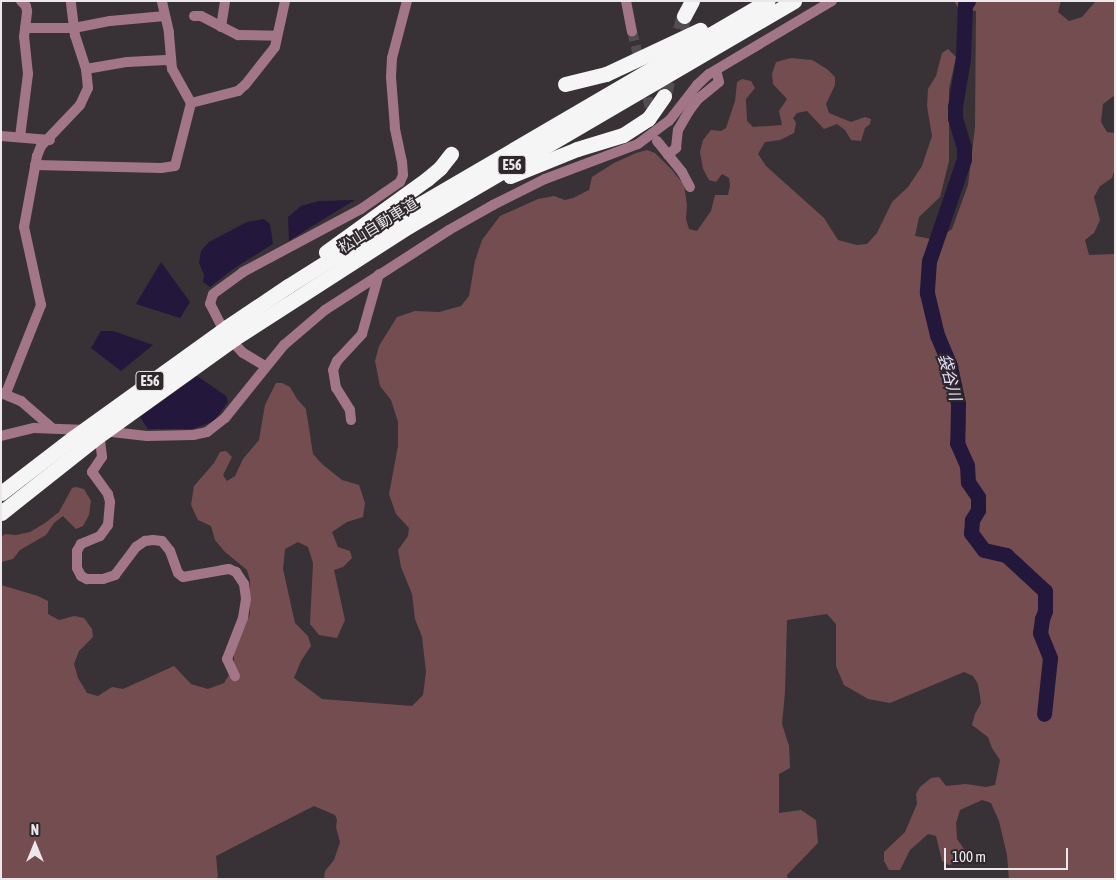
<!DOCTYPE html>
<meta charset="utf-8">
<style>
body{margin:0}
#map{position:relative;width:1116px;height:880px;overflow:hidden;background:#383236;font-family:"Asap Condensed","Noto Sans JP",sans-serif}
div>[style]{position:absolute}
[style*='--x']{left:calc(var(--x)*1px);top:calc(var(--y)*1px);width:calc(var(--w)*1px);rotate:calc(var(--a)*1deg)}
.green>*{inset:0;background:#744d50}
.water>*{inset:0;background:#23173c}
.river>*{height:15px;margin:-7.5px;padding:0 7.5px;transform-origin:7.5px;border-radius:7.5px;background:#23173c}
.minor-tunnel>*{height:10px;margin-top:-5px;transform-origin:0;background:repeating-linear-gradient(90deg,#534d51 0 10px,transparent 0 15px)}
.motorway-tunnel>*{height:15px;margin-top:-7.5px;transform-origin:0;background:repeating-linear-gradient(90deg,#534d51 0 15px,transparent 0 23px)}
.minor>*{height:10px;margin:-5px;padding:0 5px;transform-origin:5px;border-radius:5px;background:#a27686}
.motorway>*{height:15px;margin:-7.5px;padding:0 7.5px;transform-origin:7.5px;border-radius:7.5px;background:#f5f5f5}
.motorway-bridge>*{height:15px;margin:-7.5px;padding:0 7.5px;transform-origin:7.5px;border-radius:7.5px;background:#f5f5f5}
span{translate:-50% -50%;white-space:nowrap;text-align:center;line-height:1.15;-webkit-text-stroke:4px #2e282c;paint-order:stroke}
.shield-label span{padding:1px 4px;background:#2e282c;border:1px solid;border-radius:4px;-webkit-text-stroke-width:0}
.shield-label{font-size:14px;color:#ebe7ea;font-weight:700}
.street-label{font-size:15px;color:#ebe7ea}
.water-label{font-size:16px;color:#e6dffc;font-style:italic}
.frame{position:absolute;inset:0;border:2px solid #ebe7ea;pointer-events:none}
.north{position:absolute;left:10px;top:820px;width:50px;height:50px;-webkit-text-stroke:4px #2e282c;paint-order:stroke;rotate:0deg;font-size:14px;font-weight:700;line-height:20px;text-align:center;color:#ebe7ea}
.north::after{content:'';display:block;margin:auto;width:18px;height:22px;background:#ebe7ea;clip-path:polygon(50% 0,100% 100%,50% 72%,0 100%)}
.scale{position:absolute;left:944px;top:848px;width:124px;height:22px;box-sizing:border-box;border:2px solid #ebe7ea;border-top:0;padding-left:6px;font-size:15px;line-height:18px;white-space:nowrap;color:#ebe7ea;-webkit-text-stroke:4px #2e282c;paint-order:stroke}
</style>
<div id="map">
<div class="green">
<div style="clip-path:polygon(954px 1px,1061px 1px,1058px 12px,1069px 21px,1082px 17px,1096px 1px,1115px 1px,1115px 95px,1103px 104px,1101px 122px,1107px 132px,1115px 133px,1115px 169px,1112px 178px,1100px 186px,1094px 197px,1100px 220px,1094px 233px,1085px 240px,1089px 255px,1115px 254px,1115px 879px,1009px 879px,1007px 855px,999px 821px,991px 803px,982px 800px,960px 810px,956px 823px,957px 839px,966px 852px,962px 862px,949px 865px,942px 861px,936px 836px,928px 834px,910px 850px,900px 870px,889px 870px,884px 861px,884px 852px,905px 832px,917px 804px,916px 794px,920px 787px,931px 778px,939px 777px,946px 786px,966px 784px,986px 787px,995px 785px,1000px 760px,992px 748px,988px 737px,972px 725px,975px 714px,981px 703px,978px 684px,973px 676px,964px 672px,890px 703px,868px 699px,844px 685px,836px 666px,836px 624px,827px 614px,787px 620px,785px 692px,782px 724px,789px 746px,790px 768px,779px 774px,779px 813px,801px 810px,816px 820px,818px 843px,787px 875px,788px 879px,324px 879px,325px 871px,334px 860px,340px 842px,336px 827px,337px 820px,335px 815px,314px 806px,216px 856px,218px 877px,215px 879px,1px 879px,1px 585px,38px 596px,48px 601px,48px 614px,59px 620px,74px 616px,84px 618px,92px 629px,93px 637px,79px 651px,74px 664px,78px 678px,87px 693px,98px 696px,112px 687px,123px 689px,174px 666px,191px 684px,208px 689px,224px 683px,234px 667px,234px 653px,250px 614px,250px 580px,247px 570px,225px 552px,215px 540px,211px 526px,198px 520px,191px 505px,194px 486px,214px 463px,220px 452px,226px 451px,232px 457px,223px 475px,227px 481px,235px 476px,243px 459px,259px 440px,265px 405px,276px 383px,282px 383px,290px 387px,297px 399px,306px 409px,313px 454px,322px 464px,342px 480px,359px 485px,365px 503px,363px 517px,347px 522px,332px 532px,338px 547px,350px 551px,352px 558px,343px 567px,334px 570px,345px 620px,337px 638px,319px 635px,310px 624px,313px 563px,308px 547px,298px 542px,285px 549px,283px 569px,295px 623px,308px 636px,311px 646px,301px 661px,294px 678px,322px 699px,412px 706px,423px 695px,426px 672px,422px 637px,415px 619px,412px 594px,401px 567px,398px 550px,408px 536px,409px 528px,396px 514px,389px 494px,398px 446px,398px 422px,391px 400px,380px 386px,375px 361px,379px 346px,397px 317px,415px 311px,439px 312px,461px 306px,469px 296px,475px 261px,482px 240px,500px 216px,538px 199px,554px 196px,565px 200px,573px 198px,589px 190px,592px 177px,614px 163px,636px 153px,647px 150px,655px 153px,672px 170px,684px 185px,687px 205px,686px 219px,689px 229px,697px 231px,711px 211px,715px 195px,728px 195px,730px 186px,729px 178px,722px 174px,716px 182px,709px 180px,703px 169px,700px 152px,703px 140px,711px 130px,721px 131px,726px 128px,735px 101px,737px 82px,742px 79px,751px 81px,755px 88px,746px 99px,747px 121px,753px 127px,782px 125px,779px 111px,787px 99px,773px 84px,772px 74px,776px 62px,791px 58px,812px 60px,827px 69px,835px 77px,835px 85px,826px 104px,829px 113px,851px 122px,865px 117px,871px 119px,870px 124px,865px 128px,861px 141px,851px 140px,845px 130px,837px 124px,824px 129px,807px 111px,797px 113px,793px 118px,796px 123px,794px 133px,780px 140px,765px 142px,758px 154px,766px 166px,824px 218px,838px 240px,857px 245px,867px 244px,877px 233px,892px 202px,908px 187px,922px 166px,932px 136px,927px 106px,928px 89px,936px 76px,942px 53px,948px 49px,956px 57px,949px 89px,949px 161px,940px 197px,919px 217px,915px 236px,937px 240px,952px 229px,968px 185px,975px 127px,976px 11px,959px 9px)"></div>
<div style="clip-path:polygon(76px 487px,84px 489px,91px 501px,89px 515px,83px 526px,76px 529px,63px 516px,54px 523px,46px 535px,20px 550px,13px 559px,1px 562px,1px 537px,5px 534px,16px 535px,30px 532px,45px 523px,59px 512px,72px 488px)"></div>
</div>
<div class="water">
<div style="clip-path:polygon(355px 200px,314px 225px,289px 241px,288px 217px,301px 206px,319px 201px)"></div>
<div style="clip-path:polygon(264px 219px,270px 224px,273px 244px,236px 267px,210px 287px,203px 282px,204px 275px,199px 263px,201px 251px,209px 242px,247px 222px)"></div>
<div style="clip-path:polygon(161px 262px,190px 302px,180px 318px,136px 304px)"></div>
<div style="clip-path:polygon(101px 331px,113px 331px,153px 345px,121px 371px,91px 348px)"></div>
<div style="clip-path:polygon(197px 376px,226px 396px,228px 402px,214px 421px,193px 429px,148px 429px,140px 417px)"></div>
</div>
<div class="river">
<div style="--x:968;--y:1;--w:5;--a:127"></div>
<div style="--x:965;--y:5;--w:53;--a:92.2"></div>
<div style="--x:963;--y:58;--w:50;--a:99.3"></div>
<div style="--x:955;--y:107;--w:11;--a:90"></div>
<div style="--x:955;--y:118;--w:30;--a:73"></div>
<div style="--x:964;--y:147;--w:12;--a:90"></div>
<div style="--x:964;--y:159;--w:108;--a:108.9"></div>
<div style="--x:929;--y:261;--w:32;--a:94"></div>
<div style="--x:927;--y:293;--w:43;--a:76.6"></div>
<div style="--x:937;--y:335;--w:34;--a:67"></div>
<div style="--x:950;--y:366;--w:39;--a:78"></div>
<div style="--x:958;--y:404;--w:39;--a:91"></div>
<div style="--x:957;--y:443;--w:24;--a:66"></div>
<div style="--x:967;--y:465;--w:17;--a:87"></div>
<div style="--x:968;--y:482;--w:18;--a:56"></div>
<div style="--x:978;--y:497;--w:13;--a:90"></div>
<div style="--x:978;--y:510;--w:12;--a:121"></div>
<div style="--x:972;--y:520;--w:13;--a:94"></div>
<div style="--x:971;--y:533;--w:21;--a:53"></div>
<div style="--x:984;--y:550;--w:23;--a:13"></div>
<div style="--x:1006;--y:555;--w:53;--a:42.7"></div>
<div style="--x:1045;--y:591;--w:20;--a:90"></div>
<div style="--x:1045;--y:611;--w:9;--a:111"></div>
<div style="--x:1042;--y:619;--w:14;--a:98"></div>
<div style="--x:1040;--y:633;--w:27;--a:68"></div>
<div style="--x:1050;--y:658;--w:56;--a:96.1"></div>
</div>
<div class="minor-tunnel">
<div style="--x:632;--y:31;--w:34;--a:76"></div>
<div style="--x:644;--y:83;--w:36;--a:77"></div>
</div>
<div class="motorway-tunnel">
<div style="--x:664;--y:96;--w:82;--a:-76"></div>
</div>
<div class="minor">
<div style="--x:626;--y:1;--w:31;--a:79"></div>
<div style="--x:194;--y:16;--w:7;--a:0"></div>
<div style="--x:201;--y:16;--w:42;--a:27.2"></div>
<div style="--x:238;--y:35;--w:39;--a:1"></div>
<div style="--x:221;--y:27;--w:26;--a:-81"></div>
<div style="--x:25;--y:28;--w:49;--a:0"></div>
<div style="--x:74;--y:28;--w:37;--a:-11"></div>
<div style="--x:110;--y:21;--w:55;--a:-5.2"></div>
<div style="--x:86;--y:69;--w:42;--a:-9.7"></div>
<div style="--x:127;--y:62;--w:39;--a:-3"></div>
<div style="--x:166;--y:60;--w:5;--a:22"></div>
<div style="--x:191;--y:103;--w:49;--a:-14.3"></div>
<div style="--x:238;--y:91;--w:9;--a:-41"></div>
<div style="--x:245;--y:85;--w:48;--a:-51.7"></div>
<div style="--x:275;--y:47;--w:47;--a:-77.7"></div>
<div style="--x:1;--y:136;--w:49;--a:4.7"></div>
<div style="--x:20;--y:137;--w:64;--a:-82.8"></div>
<div style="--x:28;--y:74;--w:37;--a:-96"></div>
<div style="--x:24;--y:37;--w:26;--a:-83"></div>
<div style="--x:27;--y:11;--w:5;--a:-101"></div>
<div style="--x:26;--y:6;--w:7;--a:-135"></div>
<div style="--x:657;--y:141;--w:40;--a:51"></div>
<div style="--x:682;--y:172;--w:17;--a:62"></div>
<div style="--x:668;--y:155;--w:11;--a:-41"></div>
<div style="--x:676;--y:148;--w:18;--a:-84"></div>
<div style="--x:678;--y:130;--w:22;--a:-60"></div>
<div style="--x:689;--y:111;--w:15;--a:-53"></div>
<div style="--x:698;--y:99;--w:27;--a:-39"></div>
<div style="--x:719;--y:82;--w:12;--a:-104"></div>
<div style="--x:35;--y:165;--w:126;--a:1.4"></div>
<div style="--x:161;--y:168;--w:14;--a:-8"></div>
<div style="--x:175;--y:166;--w:65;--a:-75.7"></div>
<div style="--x:191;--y:103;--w:39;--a:-119"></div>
<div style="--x:172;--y:69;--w:37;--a:-95"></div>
<div style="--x:169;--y:32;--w:32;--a:-103"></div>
<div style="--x:265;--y:366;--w:26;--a:-149"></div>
<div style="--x:243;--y:353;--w:25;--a:-133"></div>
<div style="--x:226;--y:335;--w:35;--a:-117"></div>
<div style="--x:210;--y:304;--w:10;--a:-73"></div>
<div style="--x:213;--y:294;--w:37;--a:-36"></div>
<div style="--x:243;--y:272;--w:134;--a:-28.1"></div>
<div style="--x:361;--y:209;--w:47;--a:-34.7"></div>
<div style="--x:400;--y:182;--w:8;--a:-67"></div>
<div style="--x:403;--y:175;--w:13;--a:-94"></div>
<div style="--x:402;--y:162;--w:35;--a:-102"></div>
<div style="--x:395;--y:128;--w:51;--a:-94.5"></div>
<div style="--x:391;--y:77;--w:19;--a:-87"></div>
<div style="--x:392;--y:58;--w:59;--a:-75.3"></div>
<div style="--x:1;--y:393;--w:22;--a:22"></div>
<div style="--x:21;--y:401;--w:40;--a:41"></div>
<div style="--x:6;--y:393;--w:95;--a:-68.3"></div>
<div style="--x:41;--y:305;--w:80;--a:-102.3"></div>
<div style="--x:24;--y:227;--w:72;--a:-79.6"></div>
<div style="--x:37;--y:156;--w:11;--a:-68"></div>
<div style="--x:41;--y:146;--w:57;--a:-46.4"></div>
<div style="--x:80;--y:105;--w:19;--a:-65"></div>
<div style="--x:88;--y:88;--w:19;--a:-96"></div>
<div style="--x:86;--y:69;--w:35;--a:-108"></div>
<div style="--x:75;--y:36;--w:35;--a:-97"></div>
<div style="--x:351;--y:420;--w:10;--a:-96"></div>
<div style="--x:350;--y:410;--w:26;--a:-122"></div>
<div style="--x:336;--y:388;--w:18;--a:-99"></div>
<div style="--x:333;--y:370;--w:10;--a:-66"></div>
<div style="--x:337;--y:361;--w:37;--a:-47"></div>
<div style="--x:362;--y:334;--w:62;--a:-74.2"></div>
<div style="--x:103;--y:431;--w:44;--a:6.5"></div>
<div style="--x:147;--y:436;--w:46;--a:-1.2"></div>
<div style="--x:193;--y:435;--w:14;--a:-12"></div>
<div style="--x:207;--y:432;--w:23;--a:-38"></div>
<div style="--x:225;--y:418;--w:94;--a:-51.1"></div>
<div style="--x:284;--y:345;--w:54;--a:-40.5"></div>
<div style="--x:325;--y:310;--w:148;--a:-32.8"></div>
<div style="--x:449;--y:230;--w:51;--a:-29.6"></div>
<div style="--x:493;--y:205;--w:58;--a:-26.6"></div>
<div style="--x:545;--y:179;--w:99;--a:-20.6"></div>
<div style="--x:638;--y:144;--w:39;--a:-37"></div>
<div style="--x:669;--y:121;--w:46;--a:-52.1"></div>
<div style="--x:697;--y:85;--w:16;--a:-43"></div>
<div style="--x:709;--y:74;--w:143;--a:-30.7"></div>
<div style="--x:99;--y:432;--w:25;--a:83"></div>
<div style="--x:102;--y:457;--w:18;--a:124"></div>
<div style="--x:92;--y:472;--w:27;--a:54"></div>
<div style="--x:108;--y:494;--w:8;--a:76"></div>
<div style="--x:110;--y:502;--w:23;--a:95"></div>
<div style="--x:108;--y:525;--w:14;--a:126"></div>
<div style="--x:100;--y:536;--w:21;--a:157"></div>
<div style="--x:81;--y:544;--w:8;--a:120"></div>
<div style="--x:77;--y:551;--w:17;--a:90"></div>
<div style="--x:77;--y:568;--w:9;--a:63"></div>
<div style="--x:81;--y:576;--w:7;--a:27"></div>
<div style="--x:87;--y:579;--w:16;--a:0"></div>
<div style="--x:103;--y:579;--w:13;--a:-18"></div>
<div style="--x:115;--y:575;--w:35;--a:-53"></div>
<div style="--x:136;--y:547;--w:11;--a:-34"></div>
<div style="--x:145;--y:541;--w:8;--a:-7"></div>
<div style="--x:153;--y:540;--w:9;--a:6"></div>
<div style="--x:162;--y:541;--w:13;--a:51"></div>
<div style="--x:170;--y:551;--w:23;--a:70"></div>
<div style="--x:178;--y:573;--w:6;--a:39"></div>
<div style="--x:183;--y:577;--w:40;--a:-10"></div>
<div style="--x:222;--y:570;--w:7;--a:-8"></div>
<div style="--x:229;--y:569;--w:8;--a:23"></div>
<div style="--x:236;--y:572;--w:14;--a:56"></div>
<div style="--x:244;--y:584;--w:15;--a:82"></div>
<div style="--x:246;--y:599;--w:19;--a:99"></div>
<div style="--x:243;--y:618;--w:44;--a:111.3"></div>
<div style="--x:227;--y:659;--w:19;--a:65"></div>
<div style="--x:1;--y:436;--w:34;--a:-14"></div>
<div style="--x:34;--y:428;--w:52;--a:2.2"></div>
</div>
<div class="motorway">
<div style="--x:684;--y:16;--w:17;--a:-62"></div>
<div style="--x:565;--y:84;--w:42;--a:-13.7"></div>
<div style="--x:606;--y:74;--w:104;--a:-25.1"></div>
<div style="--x:510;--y:176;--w:72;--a:-21.9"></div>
<div style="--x:577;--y:149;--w:48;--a:-16.9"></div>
<div style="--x:623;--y:135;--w:30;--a:-33"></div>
<div style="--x:648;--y:119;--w:28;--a:-55"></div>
<div style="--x:326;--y:252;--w:125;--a:-35.9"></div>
<div style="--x:427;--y:179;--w:17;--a:-40"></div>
<div style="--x:440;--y:168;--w:18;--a:-52"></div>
<div style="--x:227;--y:327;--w:73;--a:-33.9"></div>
<div style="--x:288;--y:286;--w:130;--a:-32.1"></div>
<div style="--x:398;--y:217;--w:428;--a:-30.3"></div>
<div style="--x:235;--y:338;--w:207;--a:-32.8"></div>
<div style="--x:409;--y:226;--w:446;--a:-30.3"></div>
<div style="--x:1;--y:493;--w:92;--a:-37.5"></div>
<div style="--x:1;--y:513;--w:117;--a:-38.4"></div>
</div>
<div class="motorway-bridge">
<div style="--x:74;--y:437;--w:188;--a:-35.7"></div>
<div style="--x:93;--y:440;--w:175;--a:-35.7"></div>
</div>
<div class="shield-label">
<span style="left:512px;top:165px">E56</span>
<span style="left:150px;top:381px">E56</span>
</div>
<div class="street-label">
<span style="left:378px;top:225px;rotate:-32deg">松山自動車道</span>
</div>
<div class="water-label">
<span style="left:950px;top:377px;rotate:75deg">袋谷川</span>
</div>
<div class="frame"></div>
<div class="north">N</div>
<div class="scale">100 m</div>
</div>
